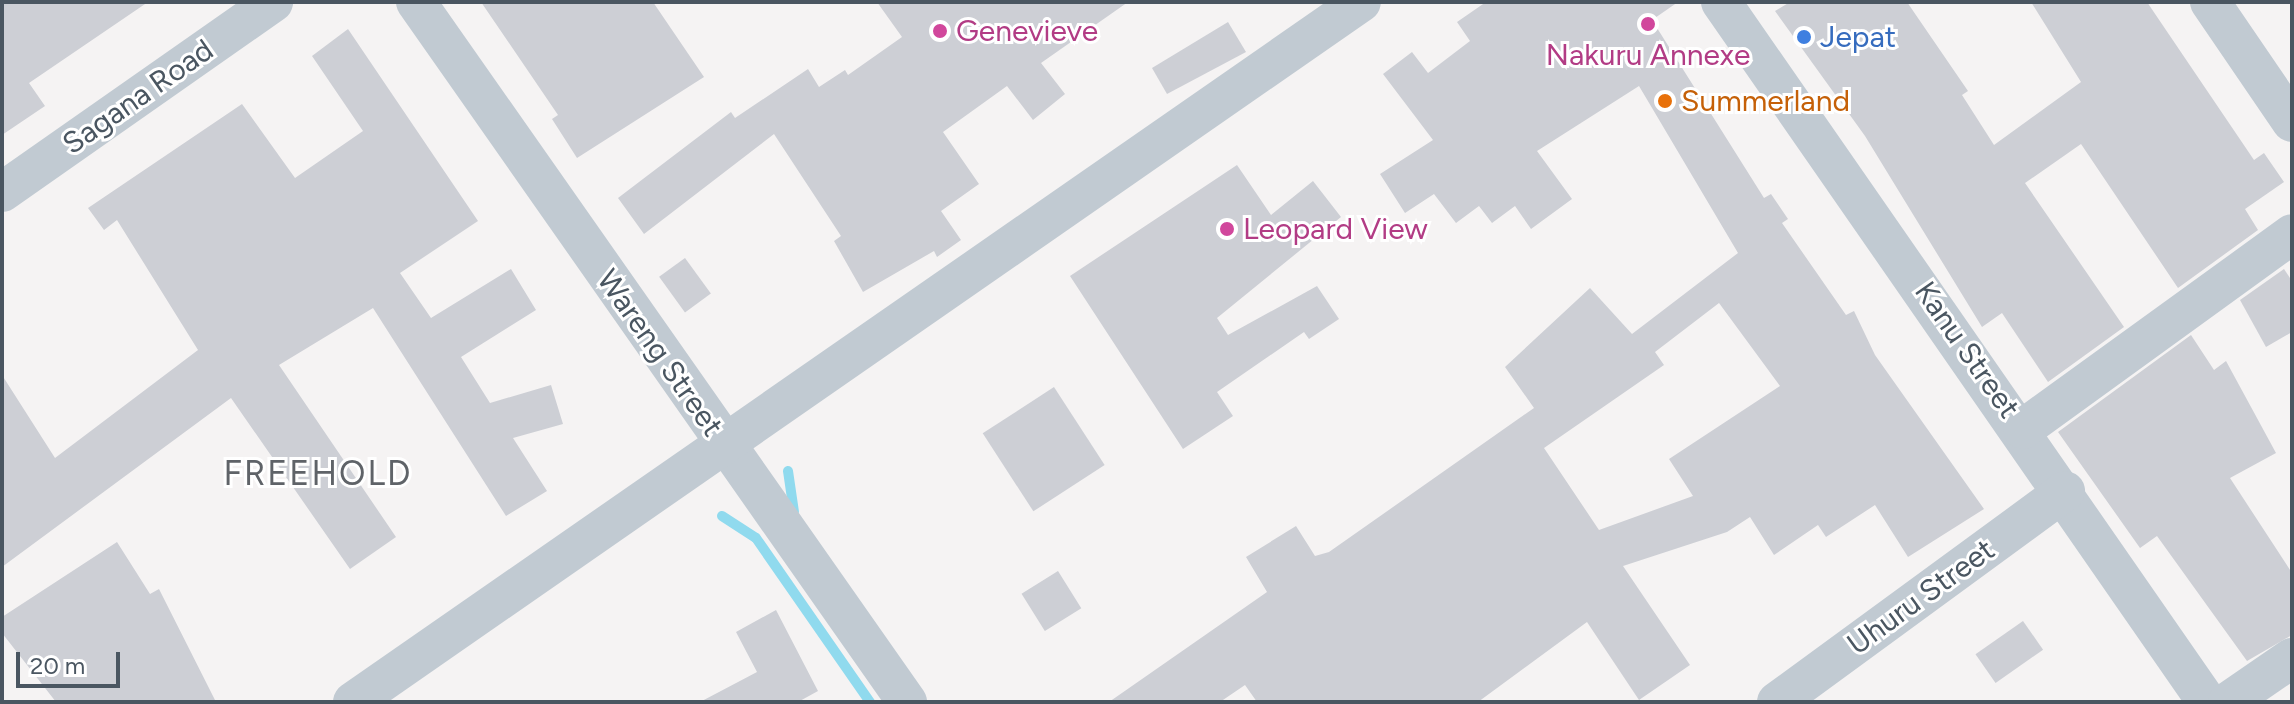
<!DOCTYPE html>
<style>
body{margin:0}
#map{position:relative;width:2294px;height:704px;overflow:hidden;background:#f5f3f3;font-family:Figtree,sans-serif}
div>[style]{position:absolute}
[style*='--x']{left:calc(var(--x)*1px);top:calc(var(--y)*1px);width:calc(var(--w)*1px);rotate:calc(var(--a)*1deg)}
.stream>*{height:10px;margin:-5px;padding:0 5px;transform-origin:5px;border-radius:5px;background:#90daee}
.building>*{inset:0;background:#cdcfd5;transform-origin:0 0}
.minor>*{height:40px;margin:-20px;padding:0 20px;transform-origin:20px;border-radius:20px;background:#c1cad2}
.dots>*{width:22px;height:22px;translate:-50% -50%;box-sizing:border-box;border:4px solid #fff;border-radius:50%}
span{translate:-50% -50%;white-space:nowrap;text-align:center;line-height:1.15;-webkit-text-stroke:6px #fff;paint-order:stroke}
.hotel-label{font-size:30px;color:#b23c85}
.left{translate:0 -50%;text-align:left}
.shop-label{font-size:30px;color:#366cbe}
.street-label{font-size:30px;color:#4a5661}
.food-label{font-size:30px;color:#c56008}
.quarter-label{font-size:34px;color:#5f6368;letter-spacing:2px}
.frame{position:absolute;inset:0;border:4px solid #4a5661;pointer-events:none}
.scale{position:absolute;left:16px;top:652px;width:104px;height:36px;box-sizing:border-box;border:4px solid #4a5661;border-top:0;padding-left:10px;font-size:24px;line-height:28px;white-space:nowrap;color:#4a5661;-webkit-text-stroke:6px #fff;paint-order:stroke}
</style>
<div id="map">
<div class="stream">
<div style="--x:788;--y:471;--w:41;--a:81.7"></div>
<div style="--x:722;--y:516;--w:40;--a:32.9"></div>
<div style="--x:756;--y:538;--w:200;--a:55.2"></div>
</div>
<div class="building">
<div style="clip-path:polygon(2px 2px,148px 2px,29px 83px,45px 106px,2px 135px)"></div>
<div style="clip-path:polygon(481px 2px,653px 2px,704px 77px,577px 158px,552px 119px,558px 115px)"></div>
<div style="clip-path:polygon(877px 2px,1128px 2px,1041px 63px,1065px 94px,1033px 120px,1007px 86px,943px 132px,979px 184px,941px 211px,961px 240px,937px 257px,934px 251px,863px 292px,834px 241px,841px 236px,774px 134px,644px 234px,618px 198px,731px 112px,735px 118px,808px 69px,819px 87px,845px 70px,848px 75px,902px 37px)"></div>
<div style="clip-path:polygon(evenodd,1486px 2px,1678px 2px,1652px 20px,1764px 198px,1771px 194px,1788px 219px,1782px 223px,1846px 315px,1854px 311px,1875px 355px,1984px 509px,1908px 557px,1875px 505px,1826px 537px,1818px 525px,1774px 555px,1750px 517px,1727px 532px,1623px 566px,1690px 665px,1639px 700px,1587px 622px,1478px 702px,1257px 702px,1245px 685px,1220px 702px,1109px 702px,1267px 592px,1246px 557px,1296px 526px,1315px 556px,1329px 552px,1534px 408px,1505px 367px,1590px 288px,1632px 334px,1738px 253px,1639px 86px,1537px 151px,1572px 199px,1531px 229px,1515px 206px,1492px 223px,1479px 206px,1456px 223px,1434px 194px,1405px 213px,1380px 174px,1433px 140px,1383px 74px,1412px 52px,1428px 73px,1470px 41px,1457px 22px,1486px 2px,1719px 303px,1780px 386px,1669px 459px,1693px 496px,1599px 530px,1544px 448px,1664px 365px,1655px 352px,1719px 303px)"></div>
<div style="clip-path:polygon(1790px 2px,1907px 2px,1968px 91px,1962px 95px,1994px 145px,2081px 82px,2031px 2px,2147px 2px,2254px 160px,2264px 153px,2284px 182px,2245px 209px,2258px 230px,2178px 288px,2081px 144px,2025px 183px,2124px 327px,2048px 382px,2002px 313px,1982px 327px,1865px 136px,1775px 11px)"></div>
<div style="clip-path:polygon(1228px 22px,1246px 52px,1167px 94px,1152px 68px)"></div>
<div style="clip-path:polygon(348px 29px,478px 221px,400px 273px,431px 318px,511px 269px,536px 310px,461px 357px,490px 403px,551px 385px,563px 424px,513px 438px,547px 491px,506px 516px,373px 308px,279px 365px,396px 537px,350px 569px,231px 398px,2px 567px,2px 375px,55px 458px,198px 350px,117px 220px,104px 230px,88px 208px,242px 104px,295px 178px,363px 131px,312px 56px)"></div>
<div style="clip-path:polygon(1237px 165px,1271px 215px,1313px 181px,1341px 217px,1217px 318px,1228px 335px,1317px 286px,1339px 319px,1309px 339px,1304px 332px,1217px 392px,1233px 416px,1183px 449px,1070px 276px)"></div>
<div style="left:685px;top:258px;width:44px;height:32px;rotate:54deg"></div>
<div style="clip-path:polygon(2284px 269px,2292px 281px,2292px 332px,2266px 347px,2240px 300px)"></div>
<div style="clip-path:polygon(2191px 335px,2214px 370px,2226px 361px,2276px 453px,2230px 478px,2292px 573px,2292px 635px,2247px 661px,2157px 536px,2140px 548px,2058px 432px)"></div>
<div style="left:1054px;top:387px;width:93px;height:85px;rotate:57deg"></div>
<div style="clip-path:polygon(117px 542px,150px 594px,159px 589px,216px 702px,56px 702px,2px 633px,2px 617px)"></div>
<div style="left:1058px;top:571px;width:44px;height:43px;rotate:58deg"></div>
<div style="clip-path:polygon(776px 610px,818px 691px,798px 702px,700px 702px,757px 672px,736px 632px)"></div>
<div style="left:2023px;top:621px;width:35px;height:58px;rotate:55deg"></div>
</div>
<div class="minor">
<div style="--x:416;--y:2;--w:855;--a:54.95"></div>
<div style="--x:1721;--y:2;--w:852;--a:55.23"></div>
<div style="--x:2210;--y:2;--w:145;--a:55.7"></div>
<div style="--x:2;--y:192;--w:331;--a:-35"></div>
<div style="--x:2023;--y:429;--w:332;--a:-35.9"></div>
<div style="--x:353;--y:702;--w:1227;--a:-34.78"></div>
<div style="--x:1777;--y:702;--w:357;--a:-36.2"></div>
<div style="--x:2228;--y:702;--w:78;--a:-34.5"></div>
</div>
<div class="dots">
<div style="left:1648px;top:24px;background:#d1479c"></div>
<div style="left:940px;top:31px;background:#d1479c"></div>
<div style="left:1804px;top:37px;background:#3f7fe0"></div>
<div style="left:1665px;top:101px;background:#e8710a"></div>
<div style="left:1227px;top:229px;background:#d1479c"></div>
</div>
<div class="hotel-label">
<span class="left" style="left:956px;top:31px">Genevieve</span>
<span style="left:1648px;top:55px">Nakuru Annexe</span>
<span class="left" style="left:1243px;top:229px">Leopard View</span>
</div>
<div class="shop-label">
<span class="left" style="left:1820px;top:37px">Jepat</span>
</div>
<div class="street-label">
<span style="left:138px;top:97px;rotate:-35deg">Sagana Road</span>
<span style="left:1967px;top:350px;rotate:55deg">Kanu Street</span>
<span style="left:660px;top:353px;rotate:55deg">Wareng Street</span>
<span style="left:1921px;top:597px;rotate:-36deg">Uhuru Street</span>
</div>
<div class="food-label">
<span class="left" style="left:1681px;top:101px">Summerland</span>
</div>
<div class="quarter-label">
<span style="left:318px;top:474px">FREEHOLD</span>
</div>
<div class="frame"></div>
<div class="scale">20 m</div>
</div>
